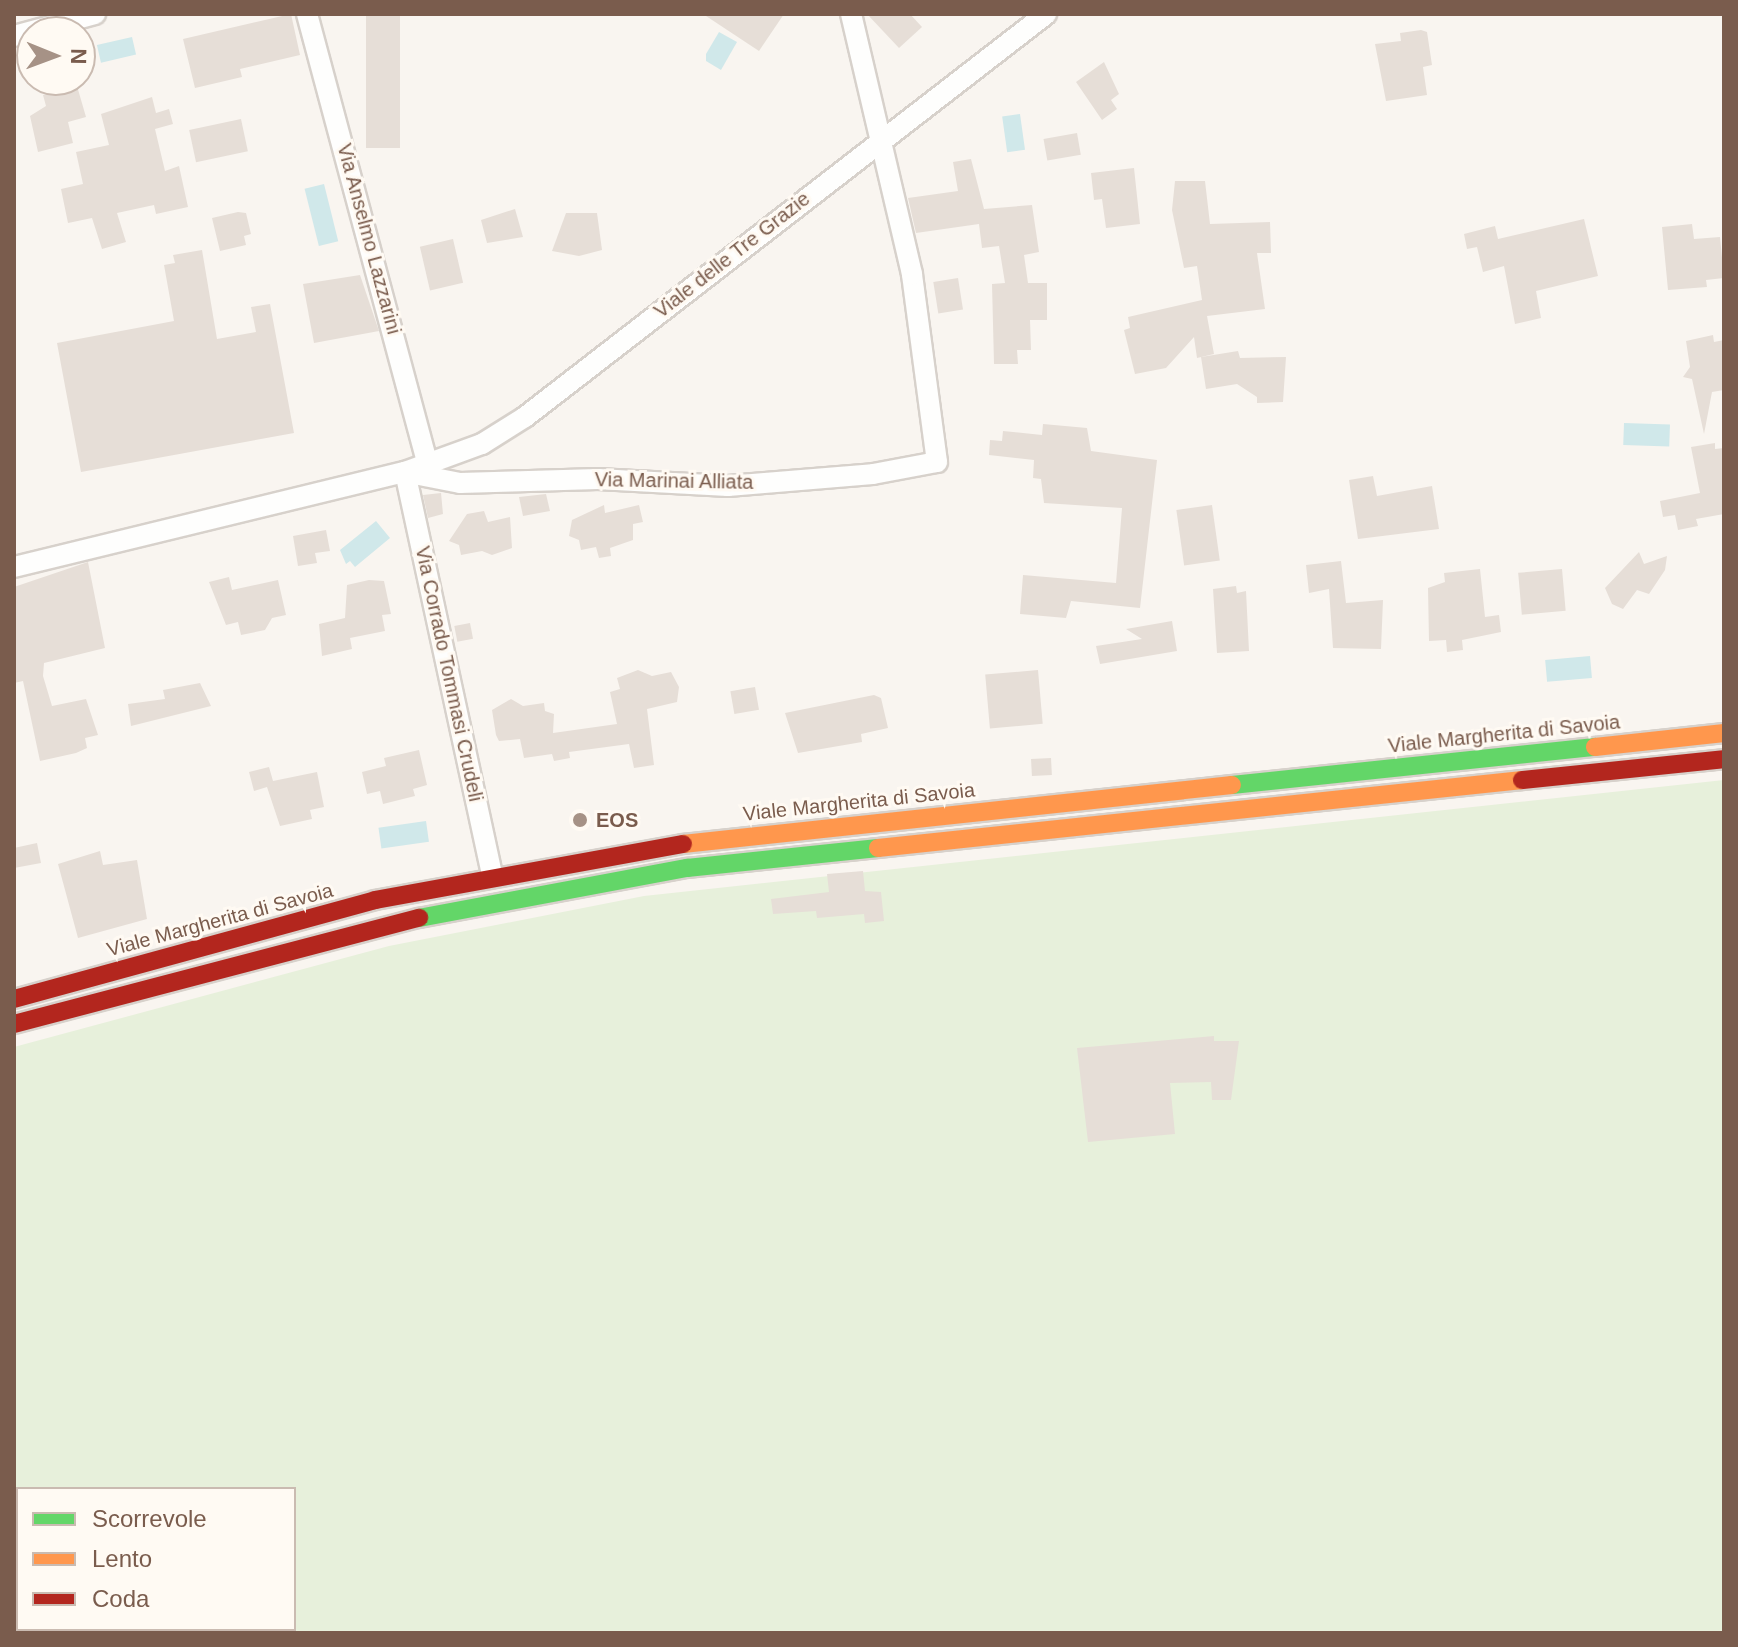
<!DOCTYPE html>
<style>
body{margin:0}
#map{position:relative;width:1738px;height:1647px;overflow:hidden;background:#f9f5f0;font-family:Arial,sans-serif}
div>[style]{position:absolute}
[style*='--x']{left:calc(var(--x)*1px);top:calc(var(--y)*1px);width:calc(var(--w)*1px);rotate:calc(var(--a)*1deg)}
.green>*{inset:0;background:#e7f0db}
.water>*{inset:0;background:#d0e8ea;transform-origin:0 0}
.building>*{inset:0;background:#e6ded7;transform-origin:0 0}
.roads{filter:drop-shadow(2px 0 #d7d1cb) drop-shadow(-2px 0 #d7d1cb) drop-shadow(0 2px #d7d1cb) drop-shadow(0 -2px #d7d1cb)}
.street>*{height:20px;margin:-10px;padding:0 10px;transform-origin:10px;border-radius:10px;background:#fefefd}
.fast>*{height:18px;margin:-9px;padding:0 9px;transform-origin:9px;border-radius:9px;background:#63d668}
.slow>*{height:18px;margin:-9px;padding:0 9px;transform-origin:9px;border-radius:9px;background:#ff974d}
.jam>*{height:18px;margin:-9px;padding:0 9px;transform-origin:9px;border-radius:9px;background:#b3261e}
.dots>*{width:22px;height:22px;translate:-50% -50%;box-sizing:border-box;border:4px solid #fffaf3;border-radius:50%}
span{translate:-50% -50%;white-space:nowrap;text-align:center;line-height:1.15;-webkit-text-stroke:6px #fffaf3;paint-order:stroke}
.street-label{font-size:20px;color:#7a5c4d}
.poi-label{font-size:20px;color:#7a5c4d;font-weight:700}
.left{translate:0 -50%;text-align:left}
.frame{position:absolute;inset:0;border:16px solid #7a5c4d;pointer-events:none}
.legend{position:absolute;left:16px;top:1487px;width:280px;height:144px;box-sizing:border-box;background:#fffaf3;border:2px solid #cabbb1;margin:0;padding:10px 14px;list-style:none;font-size:24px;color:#7a5c4d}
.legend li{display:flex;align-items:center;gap:16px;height:40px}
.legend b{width:40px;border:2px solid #cabbb1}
.north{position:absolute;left:16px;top:16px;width:80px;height:80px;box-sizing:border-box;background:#fffaf3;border:2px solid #cabbb1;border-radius:50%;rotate:91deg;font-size:22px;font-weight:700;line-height:32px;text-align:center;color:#7a5c4d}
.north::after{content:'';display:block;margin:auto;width:28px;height:36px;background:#a69286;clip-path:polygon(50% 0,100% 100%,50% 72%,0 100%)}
</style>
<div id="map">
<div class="green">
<div style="clip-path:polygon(evenodd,1724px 780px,1724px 1633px,14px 1633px,14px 1047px,389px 946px,644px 896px,1724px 780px,18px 1489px,294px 1489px,294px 1629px,18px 1629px,18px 1489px)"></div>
</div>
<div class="water">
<div style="clip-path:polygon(719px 32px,737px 42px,721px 70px,706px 61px,706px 54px)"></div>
<div style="left:132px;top:37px;width:18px;height:36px;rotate:77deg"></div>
<div style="left:1020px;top:114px;width:36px;height:18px;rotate:82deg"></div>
<div style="left:324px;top:184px;width:59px;height:20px;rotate:76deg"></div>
<div style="left:1624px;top:423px;width:46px;height:22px;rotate:2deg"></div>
<div style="clip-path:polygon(376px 521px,390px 538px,355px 567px,350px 561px,346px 564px,340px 550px)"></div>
<div style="left:1590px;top:656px;width:22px;height:45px;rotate:85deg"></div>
<div style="left:426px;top:821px;width:21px;height:48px;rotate:82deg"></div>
</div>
<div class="building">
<div style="clip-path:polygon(291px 14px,300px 55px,240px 69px,242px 77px,195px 88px,183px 39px)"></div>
<div style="left:366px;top:14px;width:34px;height:134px"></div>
<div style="clip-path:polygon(703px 14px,784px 14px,759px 51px)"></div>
<div style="clip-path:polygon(867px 14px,910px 14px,922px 27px,899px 48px)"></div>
<div style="clip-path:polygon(1421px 30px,1427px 32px,1432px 65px,1423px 67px,1427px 95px,1386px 101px,1375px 44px,1401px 41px,1400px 33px)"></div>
<div style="clip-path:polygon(1104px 62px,1119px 94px,1111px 100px,1117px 109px,1102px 120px,1076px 82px)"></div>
<div style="clip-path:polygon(77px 86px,86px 117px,68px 122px,73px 143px,38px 152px,30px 116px,46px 106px,43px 95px)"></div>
<div style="clip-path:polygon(152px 97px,156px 113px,169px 109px,173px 124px,155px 129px,165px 171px,179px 166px,188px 207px,156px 214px,154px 205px,117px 213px,126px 242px,102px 249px,92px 218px,68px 223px,61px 189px,83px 184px,76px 152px,109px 145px,101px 114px)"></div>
<div style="left:241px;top:119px;width:33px;height:53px;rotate:78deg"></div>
<div style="left:1077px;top:133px;width:22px;height:34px;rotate:80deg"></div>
<div style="clip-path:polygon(971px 159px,984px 209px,1032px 205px,1039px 252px,1024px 255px,1028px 283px,1047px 283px,1047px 320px,1030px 320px,1031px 350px,1017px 350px,1018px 364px,994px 364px,992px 284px,1005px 283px,999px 246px,982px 248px,979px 224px,916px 233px,908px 198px,958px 191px,953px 162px)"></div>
<div style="clip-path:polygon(1134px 168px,1140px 224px,1106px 228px,1102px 199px,1094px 200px,1091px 173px)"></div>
<div style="clip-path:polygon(1175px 181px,1205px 181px,1210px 224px,1270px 222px,1271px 253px,1257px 253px,1265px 309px,1207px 316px,1214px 354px,1197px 358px,1194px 337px,1166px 368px,1135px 374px,1124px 330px,1130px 328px,1128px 317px,1202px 300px,1197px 266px,1184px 268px,1172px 210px)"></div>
<div style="clip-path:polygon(515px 209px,523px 237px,487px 243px,481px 220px)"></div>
<div style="clip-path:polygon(238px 212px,246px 213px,251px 234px,244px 236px,246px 245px,220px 251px,212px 218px)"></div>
<div style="clip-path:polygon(566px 213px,597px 213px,602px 250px,579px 256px,552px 251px)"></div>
<div style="clip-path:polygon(1584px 219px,1598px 276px,1536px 291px,1541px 318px,1515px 324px,1504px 266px,1483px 272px,1477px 247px,1467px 249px,1464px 234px,1495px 226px,1498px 239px)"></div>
<div style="clip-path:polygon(1692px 224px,1694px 239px,1720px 237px,1724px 278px,1706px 280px,1707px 287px,1668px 290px,1662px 227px)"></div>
<div style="left:453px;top:239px;width:45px;height:34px;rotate:77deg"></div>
<div style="clip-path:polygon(202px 250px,217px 339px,256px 332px,251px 307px,270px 304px,294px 433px,81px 472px,57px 343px,174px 321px,164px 265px,175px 263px,173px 255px)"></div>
<div style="clip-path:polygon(360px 275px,379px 331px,314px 343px,303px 284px)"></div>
<div style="left:958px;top:278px;width:32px;height:25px;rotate:81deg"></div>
<div style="clip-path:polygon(1713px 335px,1714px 342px,1724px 340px,1724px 390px,1712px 392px,1704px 434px,1692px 379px,1683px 377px,1690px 367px,1686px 341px)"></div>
<div style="clip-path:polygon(1238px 351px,1240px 358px,1286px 357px,1283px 402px,1257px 403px,1257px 397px,1237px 384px,1206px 389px,1201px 357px)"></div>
<div style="clip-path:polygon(1043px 424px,1087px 428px,1091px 451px,1157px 460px,1140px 608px,1071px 601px,1066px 618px,1020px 614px,1023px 575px,1116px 583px,1122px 508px,1044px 503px,1041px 479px,1033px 478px,1034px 460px,989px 455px,990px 440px,1002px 441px,1003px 431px,1042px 435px)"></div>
<div style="clip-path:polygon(1715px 443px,1715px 449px,1724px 448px,1724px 514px,1696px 519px,1698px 526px,1678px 530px,1675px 515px,1663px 517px,1660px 501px,1700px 493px,1691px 447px)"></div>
<div style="clip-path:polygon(1373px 476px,1377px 496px,1432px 486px,1439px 529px,1358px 539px,1349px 480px)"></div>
<div style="clip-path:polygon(441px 493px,443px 514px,428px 518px,423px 495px)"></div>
<div style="clip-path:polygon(546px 494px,550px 511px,523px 516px,519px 497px)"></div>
<div style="clip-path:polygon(604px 505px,605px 513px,639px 505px,643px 522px,633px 524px,633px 540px,610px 548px,611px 556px,599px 558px,596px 547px,581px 550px,579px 540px,569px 536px,572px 520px)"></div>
<div style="left:1212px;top:505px;width:56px;height:36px;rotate:82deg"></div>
<div style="clip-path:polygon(484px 511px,488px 522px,510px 517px,512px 548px,492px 555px,482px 551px,461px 555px,459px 545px,449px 541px,467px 514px)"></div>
<div style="clip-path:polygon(326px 530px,330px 551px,315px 553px,317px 563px,298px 566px,293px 536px)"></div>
<div style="clip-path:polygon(1639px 552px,1644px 564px,1667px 556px,1665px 570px,1649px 594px,1637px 590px,1623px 609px,1612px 604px,1605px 588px)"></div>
<div style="clip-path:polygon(1341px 561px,1346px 603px,1383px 600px,1381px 649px,1333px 648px,1329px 589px,1309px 593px,1306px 565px)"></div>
<div style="clip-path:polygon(88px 562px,105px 648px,44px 663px,43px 676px,52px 706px,86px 699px,98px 735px,85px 738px,87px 748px,76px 753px,40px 761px,23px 681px,14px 683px,14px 587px)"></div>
<div style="clip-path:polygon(1480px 569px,1485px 617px,1499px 615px,1501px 632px,1462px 640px,1463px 650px,1447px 652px,1446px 640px,1429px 641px,1428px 588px,1445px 582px,1444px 573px)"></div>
<div style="left:1562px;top:569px;width:42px;height:44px;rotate:85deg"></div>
<div style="clip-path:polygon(229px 577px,232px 590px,278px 580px,286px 615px,272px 618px,265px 630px,241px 635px,238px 622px,226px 625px,209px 582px)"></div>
<div style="clip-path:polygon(369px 580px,384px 581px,391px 614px,382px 615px,385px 631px,350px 638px,352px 649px,322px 656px,319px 624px,345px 618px,347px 585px)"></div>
<div style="clip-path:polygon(1236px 586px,1237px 593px,1246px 591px,1249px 651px,1217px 653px,1213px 589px)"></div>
<div style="clip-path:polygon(1172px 621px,1177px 651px,1100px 664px,1096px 646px,1142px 639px,1126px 629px)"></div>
<div style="left:470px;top:623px;width:16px;height:16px;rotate:79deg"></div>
<div style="clip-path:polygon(638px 670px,652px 676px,671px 672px,679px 687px,677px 702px,647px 709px,654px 765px,634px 768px,629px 744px,569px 752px,570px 758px,554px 761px,552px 754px,524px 758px,520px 739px,499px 741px,496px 735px,492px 710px,511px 699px,523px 706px,544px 703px,545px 711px,554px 714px,553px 733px,617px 724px,610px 692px,620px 689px,617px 678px)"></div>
<div style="left:1038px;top:670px;width:54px;height:53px;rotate:85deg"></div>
<div style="clip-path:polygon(200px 683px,211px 706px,131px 726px,128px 704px,165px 699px,163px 690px)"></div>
<div style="left:755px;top:687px;width:23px;height:25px;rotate:80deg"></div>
<div style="clip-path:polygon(874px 695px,881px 698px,888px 728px,861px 734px,862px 742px,798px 753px,785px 713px)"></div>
<div style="clip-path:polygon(419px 750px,427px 785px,413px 789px,415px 796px,383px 804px,380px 791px,367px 794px,362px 772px,386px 766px,384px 758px)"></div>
<div style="left:1051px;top:758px;width:17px;height:20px;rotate:87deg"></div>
<div style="clip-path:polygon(269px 767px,273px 781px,317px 772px,324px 807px,310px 810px,312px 819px,280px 826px,267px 787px,254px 791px,249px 772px)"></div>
<div style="clip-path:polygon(37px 843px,41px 863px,14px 868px,14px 848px)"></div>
<div style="clip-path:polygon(100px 851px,103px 865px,137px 860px,147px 919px,78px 938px,58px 864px)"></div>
<div style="clip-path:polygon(863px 871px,865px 891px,881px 892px,884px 921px,865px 923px,864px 914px,817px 918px,816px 911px,773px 914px,771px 899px,829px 892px,827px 874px)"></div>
<div style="clip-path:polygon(1214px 1036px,1214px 1041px,1239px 1041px,1231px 1100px,1212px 1100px,1211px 1082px,1170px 1083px,1175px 1134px,1088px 1142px,1077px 1048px)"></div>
</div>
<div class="roads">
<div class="street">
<div style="--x:307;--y:14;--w:467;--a:75"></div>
<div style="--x:14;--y:36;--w:84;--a:-15.2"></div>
<div style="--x:405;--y:472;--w:413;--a:77.8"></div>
<div style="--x:409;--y:473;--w:52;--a:11.1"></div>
<div style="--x:460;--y:483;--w:138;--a:-1.7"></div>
<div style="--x:598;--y:479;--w:130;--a:3.1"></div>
<div style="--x:728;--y:486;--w:145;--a:-4.7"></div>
<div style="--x:873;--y:474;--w:65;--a:-10.6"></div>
<div style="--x:937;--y:462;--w:190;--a:-97.6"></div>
<div style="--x:912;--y:274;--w:267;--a:-103.2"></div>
<div style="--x:14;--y:567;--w:402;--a:-13.7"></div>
<div style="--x:405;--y:472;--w:82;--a:-20"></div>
<div style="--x:482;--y:444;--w:51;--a:-32.1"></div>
<div style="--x:525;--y:417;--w:659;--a:-37.72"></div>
</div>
<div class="fast">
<div style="--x:1232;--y:785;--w:365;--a:-6"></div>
<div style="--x:419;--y:918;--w:273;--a:-10.6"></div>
<div style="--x:687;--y:868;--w:192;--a:-6"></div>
</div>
<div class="slow">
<div style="--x:1595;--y:747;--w:130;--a:-6.2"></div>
<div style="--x:683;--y:844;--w:552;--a:-6.13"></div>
<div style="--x:878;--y:848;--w:648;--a:-6.03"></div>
</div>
<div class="jam">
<div style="--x:1522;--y:780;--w:203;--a:-5.9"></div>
<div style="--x:14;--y:999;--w:374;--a:-15.3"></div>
<div style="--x:375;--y:900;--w:313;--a:-10.3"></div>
<div style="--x:14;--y:1024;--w:419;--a:-14.7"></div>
</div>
</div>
<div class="dots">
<div style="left:580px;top:820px;background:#a69286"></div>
</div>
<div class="street-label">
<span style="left:369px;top:239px;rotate:75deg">Via Anselmo Lazzarini</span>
<span style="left:732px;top:255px;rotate:-38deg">Viale delle Tre Grazie</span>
<span style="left:674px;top:481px;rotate:1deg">Via Marinai Alliata</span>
<span style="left:449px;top:674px;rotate:78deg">Via Corrado Tommasi Crudeli</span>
<span style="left:1504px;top:734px;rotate:-6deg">Viale Margherita di Savoia</span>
<span style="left:859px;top:802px;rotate:-6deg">Viale Margherita di Savoia</span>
<span style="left:220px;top:920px;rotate:-15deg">Viale Margherita di Savoia</span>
</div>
<div class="poi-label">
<span class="left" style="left:596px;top:820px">EOS</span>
</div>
<div class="frame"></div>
<ul class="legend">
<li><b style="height:10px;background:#63d668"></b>Scorrevole</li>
<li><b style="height:10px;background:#ff974d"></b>Lento</li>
<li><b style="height:10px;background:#b3261e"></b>Coda</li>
</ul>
<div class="north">N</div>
</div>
